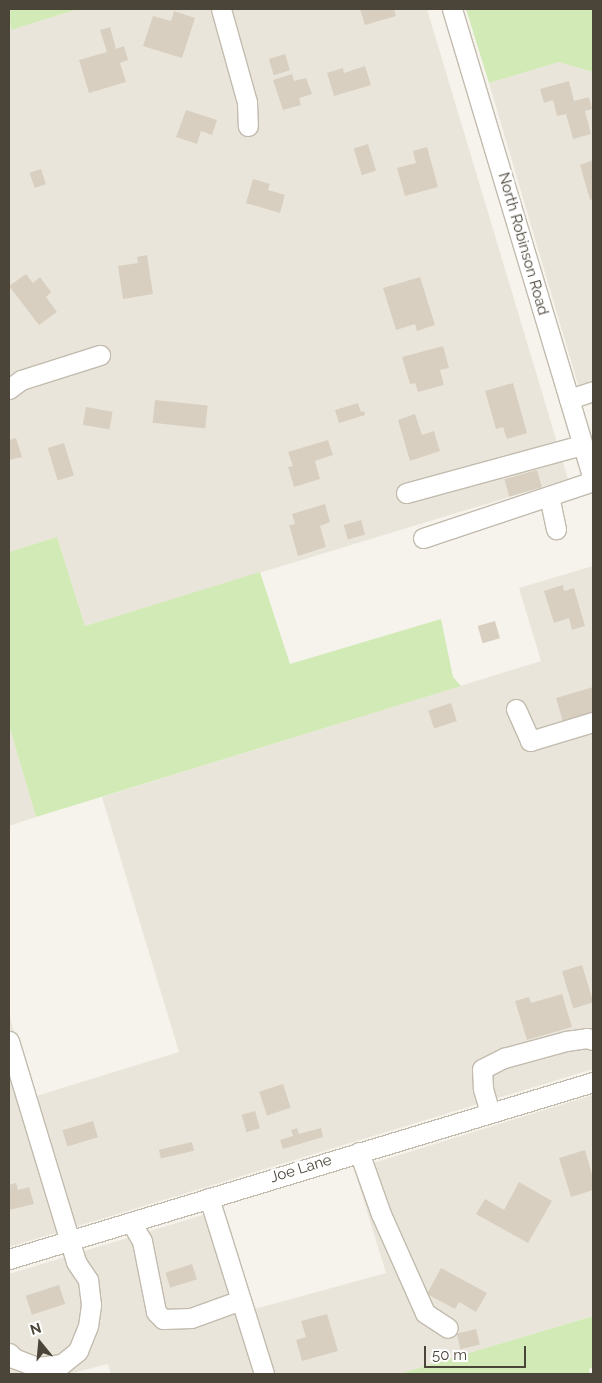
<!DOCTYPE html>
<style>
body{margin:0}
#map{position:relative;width:602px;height:1383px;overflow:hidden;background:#f6f3ec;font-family:Raleway,sans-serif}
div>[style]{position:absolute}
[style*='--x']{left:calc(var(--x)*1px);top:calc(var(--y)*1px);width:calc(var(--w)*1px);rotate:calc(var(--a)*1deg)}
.residential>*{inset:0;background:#eae5da}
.green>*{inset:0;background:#d2eab5}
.building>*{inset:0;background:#d8cfc1;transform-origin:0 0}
.roads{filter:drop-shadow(1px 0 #c2bbae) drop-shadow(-1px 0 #c2bbae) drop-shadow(0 1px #c2bbae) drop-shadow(0 -1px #c2bbae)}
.minor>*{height:19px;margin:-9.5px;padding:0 9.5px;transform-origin:9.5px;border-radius:9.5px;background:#fff}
span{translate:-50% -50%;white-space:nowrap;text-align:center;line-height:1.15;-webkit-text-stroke:4.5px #fff;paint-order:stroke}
.street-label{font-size:15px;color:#4b4439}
.frame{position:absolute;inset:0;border:10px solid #4b4439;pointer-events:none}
.north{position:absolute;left:15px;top:1318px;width:50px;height:50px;-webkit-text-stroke:4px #fff;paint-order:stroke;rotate:343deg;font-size:14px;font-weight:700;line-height:20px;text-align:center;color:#4b4439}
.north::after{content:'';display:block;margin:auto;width:18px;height:22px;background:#4b4439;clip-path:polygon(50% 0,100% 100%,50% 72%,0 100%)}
.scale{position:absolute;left:424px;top:1346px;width:102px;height:22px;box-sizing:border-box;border:2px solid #4b4439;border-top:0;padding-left:6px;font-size:15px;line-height:18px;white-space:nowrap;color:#4b4439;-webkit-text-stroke:4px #fff;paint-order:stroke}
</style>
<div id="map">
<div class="residential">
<div style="clip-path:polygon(78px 9px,427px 9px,568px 479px,85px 626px,57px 537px,9px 552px,9px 22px,11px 30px)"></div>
<div style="clip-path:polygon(559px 62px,593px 72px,593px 395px,582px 398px,489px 83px)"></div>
<div style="clip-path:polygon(593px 566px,593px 1069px,9px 1247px,9px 1014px,33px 1097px,179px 1052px,102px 797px,541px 661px,519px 588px)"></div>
<div style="clip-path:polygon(9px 725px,36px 817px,9px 826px)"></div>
<div style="clip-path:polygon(593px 1095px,593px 1316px,399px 1374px,111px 1374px,108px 1364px,68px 1374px,9px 1374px,9px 1274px,216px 1211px,248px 1311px,386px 1273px,354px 1169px)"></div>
</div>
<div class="green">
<div style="clip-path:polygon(9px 9px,78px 9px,11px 30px)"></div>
<div style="clip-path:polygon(466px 9px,593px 9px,593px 72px,559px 62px,489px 83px)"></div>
<div style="clip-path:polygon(57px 537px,85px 626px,260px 572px,290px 664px,441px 619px,453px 677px,461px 686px,36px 817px,9px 725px,9px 552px)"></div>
<div style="clip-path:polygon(593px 1316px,593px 1367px,589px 1369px,590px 1374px,399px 1374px)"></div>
</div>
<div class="building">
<div style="clip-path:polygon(360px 9px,394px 9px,396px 16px,365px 25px)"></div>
<div style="clip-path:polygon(174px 11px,195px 18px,182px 58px,143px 46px,153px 16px,171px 21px)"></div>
<div style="clip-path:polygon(110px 27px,116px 49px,124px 46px,128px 60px,120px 63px,126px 82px,89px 93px,79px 60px,107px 52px,100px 30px)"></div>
<div style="left:285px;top:54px;width:17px;height:17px;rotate:73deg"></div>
<div style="clip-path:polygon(365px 66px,371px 85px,334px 96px,327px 73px,343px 68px,344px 73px)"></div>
<div style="clip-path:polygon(292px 74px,294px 81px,306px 78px,312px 94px,299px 98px,301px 105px,283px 110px,273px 80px)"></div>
<div style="clip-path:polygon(569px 81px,574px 101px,589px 97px,592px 109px,585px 111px,591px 134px,573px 139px,566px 114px,557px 116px,553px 100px,544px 103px,540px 89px)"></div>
<div style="clip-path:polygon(186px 110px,217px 120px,212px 135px,201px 131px,197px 144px,176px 137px)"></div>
<div style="left:368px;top:144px;width:28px;height:15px;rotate:73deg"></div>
<div style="clip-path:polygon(427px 147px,438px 187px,405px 196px,397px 168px,416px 163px,413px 151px)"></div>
<div style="clip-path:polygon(593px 160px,593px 199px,590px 200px,580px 165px)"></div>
<div style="left:41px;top:169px;width:16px;height:12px;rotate:72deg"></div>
<div style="clip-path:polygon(253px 179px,270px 184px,268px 190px,285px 195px,280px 213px,246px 203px)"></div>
<div style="clip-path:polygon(147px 255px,153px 294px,123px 299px,118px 266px,138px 263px,137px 257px)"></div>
<div style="clip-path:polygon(26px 274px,33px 283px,40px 277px,51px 292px,46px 297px,57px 312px,39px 325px,9px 286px)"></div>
<div style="clip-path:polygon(420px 277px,435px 325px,417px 331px,415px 324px,396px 330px,383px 288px)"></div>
<div style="clip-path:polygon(443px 346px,449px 368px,440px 370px,444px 385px,418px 392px,415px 383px,410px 384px,402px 357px)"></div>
<div style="clip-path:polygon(513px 383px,527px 433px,507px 439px,503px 427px,496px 429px,485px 391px)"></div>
<div style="left:155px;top:400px;width:53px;height:23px;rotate:6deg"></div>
<div style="clip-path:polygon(358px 403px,361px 412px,364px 411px,365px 415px,339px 423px,335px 410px)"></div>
<div style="left:86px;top:407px;width:27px;height:18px;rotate:10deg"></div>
<div style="clip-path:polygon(415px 414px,422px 435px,434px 431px,440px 451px,410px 461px,398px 420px)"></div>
<div style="clip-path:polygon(16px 438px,22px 457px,9px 460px,9px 440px)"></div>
<div style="clip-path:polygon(328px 440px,333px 455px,315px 461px,320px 479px,294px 487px,288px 467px,293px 466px,288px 452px)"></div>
<div style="left:64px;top:443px;width:34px;height:17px;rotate:73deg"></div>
<div style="left:537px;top:470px;width:18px;height:34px;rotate:74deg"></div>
<div style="clip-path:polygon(325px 504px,330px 522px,320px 526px,326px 547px,298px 556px,289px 525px,295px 524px,292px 514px)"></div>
<div style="left:361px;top:520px;width:15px;height:18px;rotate:74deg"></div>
<div style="clip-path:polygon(563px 585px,564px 591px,574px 588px,585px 626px,572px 630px,569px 618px,554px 623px,544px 591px)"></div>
<div style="left:495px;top:621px;width:18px;height:18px;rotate:74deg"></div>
<div style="clip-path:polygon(593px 687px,593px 718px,563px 722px,556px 698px)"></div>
<div style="left:451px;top:703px;width:19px;height:24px;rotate:72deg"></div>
<div style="left:582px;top:965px;width:39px;height:21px;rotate:73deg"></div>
<div style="clip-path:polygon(562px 994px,572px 1027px,527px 1040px,515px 1001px,529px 997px,531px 1003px)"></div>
<div style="left:283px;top:1084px;width:25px;height:25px;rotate:72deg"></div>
<div style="left:255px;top:1111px;width:18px;height:14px;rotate:74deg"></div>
<div style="left:93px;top:1121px;width:17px;height:32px;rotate:73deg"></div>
<div style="clip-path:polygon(297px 1128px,299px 1134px,321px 1128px,323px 1137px,283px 1149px,280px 1140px,293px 1136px,291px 1130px)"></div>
<div style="left:192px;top:1142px;width:9px;height:34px;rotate:77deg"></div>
<div style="clip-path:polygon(585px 1150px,593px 1178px,593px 1190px,571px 1197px,559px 1158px)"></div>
<div style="clip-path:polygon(519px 1182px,552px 1201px,528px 1243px,476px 1214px,485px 1199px,504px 1210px)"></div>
<div style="clip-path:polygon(16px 1183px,18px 1190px,29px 1187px,34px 1204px,9px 1210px,9px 1185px)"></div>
<div style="left:192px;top:1264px;width:16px;height:28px;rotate:72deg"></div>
<div style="clip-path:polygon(441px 1268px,487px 1293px,476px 1312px,459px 1302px,455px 1309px,427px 1294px)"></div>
<div style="left:59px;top:1285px;width:20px;height:35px;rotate:72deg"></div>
<div style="clip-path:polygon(327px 1314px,338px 1351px,302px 1361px,296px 1340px,306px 1337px,301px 1321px)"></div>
<div style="left:476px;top:1329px;width:16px;height:20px;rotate:76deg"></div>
</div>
<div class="roads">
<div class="minor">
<div style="--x:221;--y:9;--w:97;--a:74.4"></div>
<div style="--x:247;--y:102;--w:24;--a:88"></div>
<div style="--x:452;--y:9;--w:492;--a:73.3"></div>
<div style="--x:9;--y:389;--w:15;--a:-37"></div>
<div style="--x:21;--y:380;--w:83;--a:-17.6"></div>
<div style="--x:569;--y:399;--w:25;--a:-18"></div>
<div style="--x:406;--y:493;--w:182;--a:-15.3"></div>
<div style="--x:549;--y:496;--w:34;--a:78"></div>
<div style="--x:423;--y:538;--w:179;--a:-18.5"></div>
<div style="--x:516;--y:709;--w:35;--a:66"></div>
<div style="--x:530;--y:741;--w:66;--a:-16.8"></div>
<div style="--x:9;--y:1041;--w:231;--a:73.1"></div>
<div style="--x:76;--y:1262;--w:22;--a:56"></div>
<div style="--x:88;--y:1280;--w:25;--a:83"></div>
<div style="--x:91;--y:1305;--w:21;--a:98"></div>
<div style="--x:88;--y:1326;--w:27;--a:112"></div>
<div style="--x:78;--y:1351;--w:21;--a:141"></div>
<div style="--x:62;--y:1364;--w:25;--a:173"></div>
<div style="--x:37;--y:1367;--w:25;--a:-159"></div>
<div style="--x:14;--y:1358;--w:7;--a:-135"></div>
<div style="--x:490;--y:1113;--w:26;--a:-106"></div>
<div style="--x:483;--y:1088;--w:19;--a:-93"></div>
<div style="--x:482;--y:1069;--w:25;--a:-27"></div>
<div style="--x:504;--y:1058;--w:64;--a:-15.3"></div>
<div style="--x:566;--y:1041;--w:21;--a:-8"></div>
<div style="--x:587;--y:1038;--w:6;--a:18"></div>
<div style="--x:359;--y:1152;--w:66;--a:70.5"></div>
<div style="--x:381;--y:1214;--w:108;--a:66"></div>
<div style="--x:425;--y:1313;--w:27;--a:33"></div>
<div style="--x:209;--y:1198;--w:184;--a:72.6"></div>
<div style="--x:131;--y:1222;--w:22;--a:60"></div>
<div style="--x:142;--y:1241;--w:72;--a:78.8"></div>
<div style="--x:156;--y:1312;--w:10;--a:45"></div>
<div style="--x:163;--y:1319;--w:28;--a:-2"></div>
<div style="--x:191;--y:1318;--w:53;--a:-19.8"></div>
<div style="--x:9;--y:1259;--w:610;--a:-16.86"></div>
</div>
</div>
<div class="street-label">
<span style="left:523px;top:244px;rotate:74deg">North Robinson Road</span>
<span style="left:301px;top:1169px;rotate:-17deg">Joe Lane</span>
</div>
<div class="frame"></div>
<div class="north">N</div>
<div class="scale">50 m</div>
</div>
